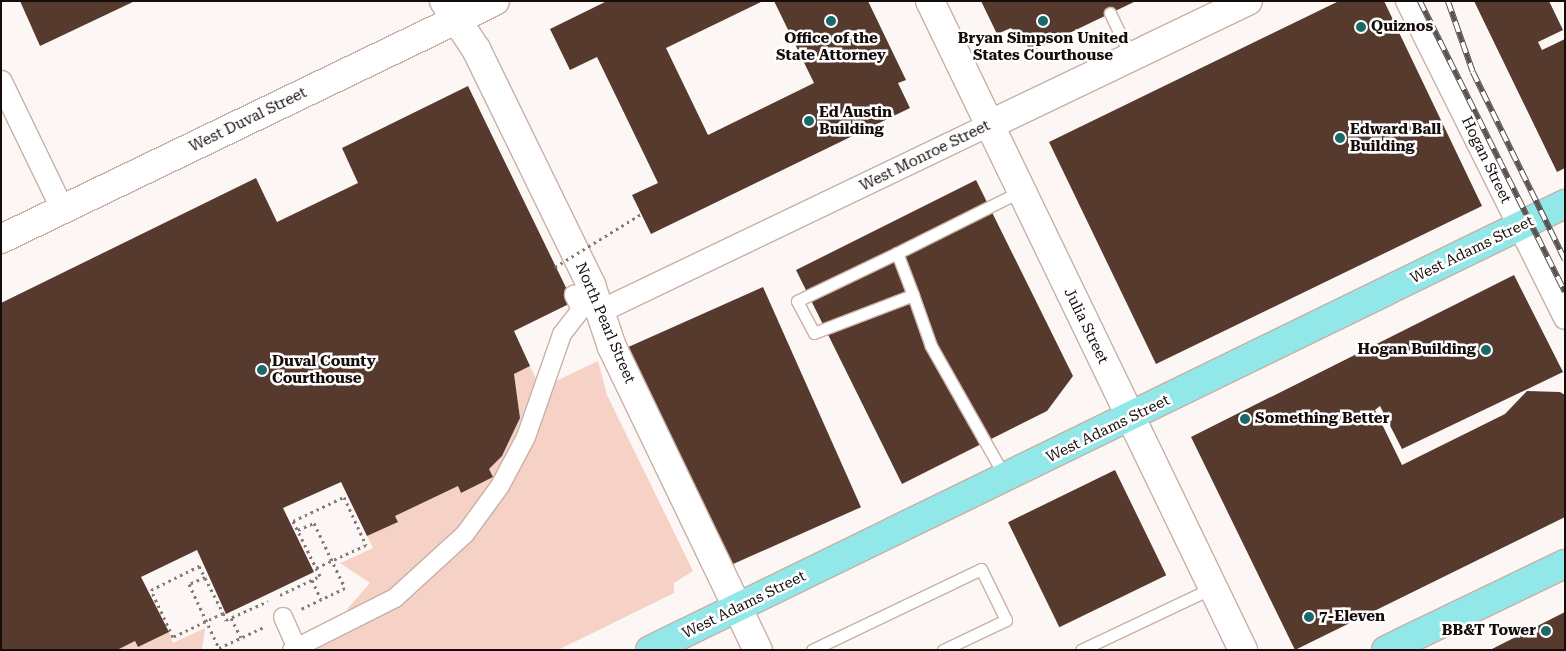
<!DOCTYPE html>
<style>
body{margin:0}
#map{position:relative;width:1566px;height:651px;overflow:hidden;background:#fcf7f4;font-family:"Roboto Serif",serif}
div>[style]{position:absolute}
[style*='--x']{left:calc(var(--x)*1px);top:calc(var(--y)*1px);width:calc(var(--w)*1px);rotate:calc(var(--a)*1deg)}
.green>*{inset:0;background:#f5d2c5}
.building>*{inset:0;background:#573a2e;transform-origin:0 0}
.path>*{height:3px;margin-top:-1.5px;transform-origin:0;background:repeating-linear-gradient(90deg,#817a77 0 2.5px,transparent 0 6.5px)}
.roads{filter:drop-shadow(1px 0 #c9b0a6) drop-shadow(-1px 0 #c9b0a6) drop-shadow(0 1px #c9b0a6) drop-shadow(0 -1px #c9b0a6)}
.service>*{height:11px;margin:-5.5px;padding:0 5.5px;transform-origin:5.5px;border-radius:5.5px;background:#fff}
.pedestrian>*{height:18px;margin:-9px;padding:0 9px;transform-origin:9px;border-radius:9px;background:#fff}
.minor>*{height:22px;margin:-11px;padding:0 11px;transform-origin:11px;border-radius:11px;background:#fff}
.tertiary>*{height:28px;margin:-14px;padding:0 14px;transform-origin:14px;border-radius:14px;background:#fff}
.primary>*{height:28px;margin:-14px;padding:0 14px;transform-origin:14px;border-radius:14px;background:#92e7e8}
.rail>*{height:5.5px;margin-top:-2.75px;transform-origin:0;background:repeating-linear-gradient(90deg,#fff 0 11px,#5a524f 0 22px);box-sizing:border-box;border-block:1px solid #5a524f}
.path-bridge>*{height:3px;margin-top:-1.5px;transform-origin:0;background:repeating-linear-gradient(90deg,#817a77 0 2.5px,transparent 0 6.5px)}
.dots>*{width:14px;height:14px;translate:-50% -50%;box-sizing:border-box;border:2px solid #fff;border-radius:50%}
span{translate:-50% -50%;white-space:nowrap;text-align:center;line-height:1.15;-webkit-text-stroke:5px #fff;paint-order:stroke}
.poi-label{font-size:15px;color:#160d0a;font-weight:700}
.left{translate:0 -50%;text-align:left}
.right{translate:-100% -50%;text-align:right}
.street-label{font-size:15px;color:#160d0a}
.frame{position:absolute;inset:0;border:2px solid #160d0a;pointer-events:none}
</style>
<div id="map">
<div class="green">
<div style="clip-path:polygon(598px 361px,607px 395px,693px 571px,674px 583px,674px 593px,558px 650px,314px 650px,398px 602px,431px 578px,455px 552px,533px 438px,556px 381px)"></div>
<div style="clip-path:polygon(530px 366px,539px 385px,515px 451px,469px 520px,407px 580px,354px 615px,347px 609px,370px 583px,340px 563px,373px 548px,367px 536px,398px 522px,395px 516px,458px 486px,461px 493px,493px 477px,489px 469px,502px 456px,520px 418px,514px 374px)"></div>
<div style="clip-path:polygon(205px 628px,202px 650px,117px 650px,135px 641px,138px 647px,169px 632px,173px 643px)"></div>
</div>
<div class="building">
<div style="clip-path:polygon(20px 1px,135px 1px,40px 46px)"></div>
<div style="clip-path:polygon(607px 1px,763px 1px,666px 48px,708px 135px,814px 83px,774px 1px,868px 1px,906px 80px,898px 83px,910px 108px,651px 234px,632px 195px,658px 183px,597px 57px,570px 70px,550px 29px)"></div>
<div style="clip-path:polygon(981px 1px,1136px 1px,1032px 51px,1011px 28px,997px 34px)"></div>
<div style="clip-path:polygon(1339px 1px,1384px 1px,1482px 206px,1156px 364px,1049px 142px)"></div>
<div style="clip-path:polygon(1474px 1px,1549px 1px,1563px 30px,1538px 42px,1542px 50px,1565px 39px,1565px 168px,1557px 172px)"></div>
<div style="clip-path:polygon(468px 86px,573px 302px,514px 331px,530px 366px,514px 374px,520px 418px,502px 456px,489px 469px,493px 477px,461px 493px,458px 486px,395px 516px,398px 522px,367px 536px,341px 482px,283px 508px,314px 572px,226px 614px,197px 550px,141px 577px,169px 632px,138px 647px,135px 641px,117px 650px,1px 650px,1px 303px,256px 178px,277px 222px,358px 183px,342px 148px)"></div>
<div style="clip-path:polygon(976px 180px,1073px 376px,1047px 411px,902px 484px,796px 270px)"></div>
<div style="clip-path:polygon(1514px 275px,1563px 372px,1402px 449px,1380px 406px,1375px 410px,1402px 465px,1505px 414px,1527px 391px,1560px 392px,1565px 395px,1565px 517px,1295px 650px,1191px 437px)"></div>
<div style="left:763px;top:287px;width:241px;height:148px;rotate:66deg"></div>
<div style="left:1115px;top:470px;width:117px;height:119px;rotate:64deg"></div>
<div style="clip-path:polygon(1565px 612px,1565px 650px,1490px 650px)"></div>
</div>
<div class="path">
<div style="--x:298;--y:530;--w:17;--a:-24"></div>
<div style="--x:314;--y:523;--w:72;--a:64.5"></div>
<div style="--x:345;--y:588;--w:49;--a:154.5"></div>
<div style="--x:205;--y:577;--w:17;--a:156"></div>
<div style="--x:189;--y:584;--w:71;--a:64.9"></div>
<div style="--x:219;--y:648;--w:50;--a:-25"></div>
<div style="--x:312;--y:580;--w:21;--a:65"></div>
<div style="--x:280;--y:595;--w:44;--a:-25.4"></div>
<div style="--x:320;--y:576;--w:61;--a:-116.1"></div>
<div style="--x:293;--y:521;--w:56;--a:-25.2"></div>
<div style="--x:344;--y:497;--w:53;--a:65.4"></div>
<div style="--x:366;--y:545;--w:55;--a:155.3"></div>
<div style="--x:223;--y:613;--w:55;--a:154.4"></div>
<div style="--x:173;--y:637;--w:52;--a:-115.1"></div>
<div style="--x:151;--y:590;--w:54;--a:-26.6"></div>
<div style="--x:199;--y:566;--w:53;--a:62.9"></div>
<div style="--x:223;--y:613;--w:8;--a:67"></div>
<div style="--x:226;--y:620;--w:46;--a:-24.3"></div>
<div style="--x:231;--y:618;--w:22;--a:63"></div>
</div>
<div class="roads">
<div class="service">
<div style="--x:1110;--y:13;--w:49;--a:64.5"></div>
<div style="--x:897;--y:253;--w:139;--a:-26.6"></div>
<div style="--x:913;--y:295;--w:106;--a:159"></div>
<div style="--x:814;--y:333;--w:36;--a:-118"></div>
<div style="--x:797;--y:301;--w:111;--a:-25.6"></div>
<div style="--x:897;--y:253;--w:45;--a:69.1"></div>
<div style="--x:913;--y:295;--w:54;--a:70.6"></div>
<div style="--x:931;--y:346;--w:150;--a:60.5"></div>
<div style="--x:812;--y:650;--w:187;--a:-25.6"></div>
<div style="--x:981;--y:569;--w:57;--a:63.9"></div>
<div style="--x:1006;--y:620;--w:70;--a:154.5"></div>
<div style="--x:1081;--y:650;--w:145;--a:-25.3"></div>
</div>
<div class="pedestrian">
<div style="--x:283;--y:617;--w:36;--a:66"></div>
<div style="--x:292;--y:650;--w:115;--a:-26.8"></div>
<div style="--x:395;--y:598;--w:95;--a:-42.4"></div>
<div style="--x:465;--y:534;--w:59;--a:-53.9"></div>
<div style="--x:500;--y:486;--w:55;--a:-62"></div>
<div style="--x:526;--y:437;--w:109;--a:-70.7"></div>
<div style="--x:562;--y:334;--w:31;--a:-52"></div>
<div style="--x:581;--y:310;--w:17;--a:-115"></div>
</div>
<div class="minor">
<div style="--x:1407;--y:1;--w:354;--a:63.5"></div>
<div style="--x:1;--y:82;--w:142;--a:64.2"></div>
<div style="--x:601;--y:311;--w:430;--a:-25.6"></div>
</div>
<div class="tertiary">
<div style="--x:444;--y:1;--w:58;--a:56.3"></div>
<div style="--x:476;--y:49;--w:263;--a:64"></div>
<div style="--x:591;--y:285;--w:65;--a:71.3"></div>
<div style="--x:612;--y:347;--w:336;--a:64.3"></div>
<div style="--x:930;--y:1;--w:721;--a:64.25"></div>
<div style="--x:989;--y:125;--w:287;--a:-25.6"></div>
<div style="--x:1;--y:239;--w:548;--a:-25.72"></div>
</div>
<div class="primary">
<div style="--x:650;--y:650;--w:1018;--a:-25.99"></div>
<div style="--x:1386;--y:650;--w:199;--a:-25.7"></div>
</div>
</div>
<div class="rail">
<div style="--x:1420;--y:1;--w:325;--a:63.5"></div>
<div style="--x:1448;--y:1;--w:75;--a:70.6"></div>
<div style="--x:1473;--y:72;--w:209;--a:63.9"></div>
</div>
<div class="path-bridge">
<div style="--x:555;--y:267;--w:101;--a:-31.6"></div>
</div>
<div class="dots">
<div style="left:831px;top:21px;background:#1a6869"></div>
<div style="left:1043px;top:21px;background:#1a6869"></div>
<div style="left:1361px;top:27px;background:#1a6869"></div>
<div style="left:809px;top:121px;background:#1a6869"></div>
<div style="left:1340px;top:138px;background:#1a6869"></div>
<div style="left:1486px;top:350px;background:#1a6869"></div>
<div style="left:262px;top:370px;background:#1a6869"></div>
<div style="left:1245px;top:419px;background:#1a6869"></div>
<div style="left:1309px;top:617px;background:#1a6869"></div>
<div style="left:1546px;top:631px;background:#1a6869"></div>
</div>
<div class="poi-label">
<span class="left" style="left:1371px;top:27px">Quiznos</span>
<span style="left:831px;top:47px">Office of the<br>State Attorney</span>
<span style="left:1043px;top:47px">Bryan Simpson United<br>States Courthouse</span>
<span class="left" style="left:819px;top:121px">Ed Austin<br>Building</span>
<span class="left" style="left:1350px;top:138px">Edward Ball<br>Building</span>
<span class="right" style="left:1476px;top:350px">Hogan Building</span>
<span class="left" style="left:272px;top:370px">Duval County<br>Courthouse</span>
<span class="left" style="left:1255px;top:419px">Something Better</span>
<span class="left" style="left:1319px;top:617px">7-Eleven</span>
<span class="right" style="left:1536px;top:631px">BB&amp;T Tower</span>
</div>
<div class="street-label">
<span style="left:248px;top:120px;rotate:-26deg">West Duval Street</span>
<span style="left:925px;top:156px;rotate:-26deg">West Monroe Street</span>
<span style="left:1486px;top:160px;rotate:64deg">Hogan Street</span>
<span style="left:1472px;top:250px;rotate:-26deg">West Adams Street</span>
<span style="left:605px;top:323px;rotate:67deg">North Pearl Street</span>
<span style="left:1086px;top:326px;rotate:64deg">Julia Street</span>
<span style="left:1108px;top:429px;rotate:-26deg">West Adams Street</span>
<span style="left:744px;top:605px;rotate:-26deg">West Adams Street</span>
</div>
<div class="frame"></div>
</div>
